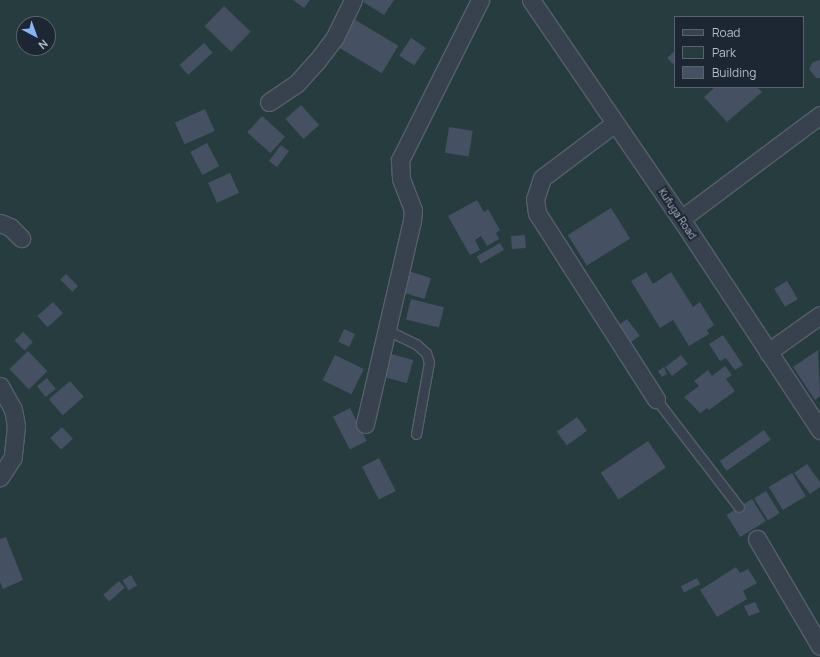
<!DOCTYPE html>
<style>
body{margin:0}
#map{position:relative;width:820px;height:657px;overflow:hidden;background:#242f3e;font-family:Manrope,sans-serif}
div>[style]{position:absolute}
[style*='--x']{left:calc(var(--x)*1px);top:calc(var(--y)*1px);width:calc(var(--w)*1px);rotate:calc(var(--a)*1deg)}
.green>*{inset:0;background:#263c3f}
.building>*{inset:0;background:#455162;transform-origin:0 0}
.roads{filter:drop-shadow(1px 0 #565f6c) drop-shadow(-1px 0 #565f6c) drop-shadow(0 1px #565f6c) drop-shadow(0 -1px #565f6c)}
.service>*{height:9px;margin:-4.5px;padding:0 4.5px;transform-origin:4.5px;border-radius:4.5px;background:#38414e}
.minor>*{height:17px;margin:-8.5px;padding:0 8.5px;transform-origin:8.5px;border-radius:8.5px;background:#38414e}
span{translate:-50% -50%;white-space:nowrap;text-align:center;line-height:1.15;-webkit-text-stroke:4px #1d2633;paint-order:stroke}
.street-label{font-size:10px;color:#b4bcc9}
.legend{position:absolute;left:674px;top:16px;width:130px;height:72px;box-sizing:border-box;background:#1d2633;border:1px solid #59626f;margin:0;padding:5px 7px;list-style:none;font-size:12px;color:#b4bcc9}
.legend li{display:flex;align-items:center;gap:8px;height:20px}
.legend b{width:20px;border:1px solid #59626f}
.north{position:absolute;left:16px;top:16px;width:40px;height:40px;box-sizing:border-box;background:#1d2633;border:1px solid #59626f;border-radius:50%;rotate:139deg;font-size:11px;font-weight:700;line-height:16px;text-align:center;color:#b4bcc9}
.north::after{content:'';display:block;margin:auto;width:14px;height:18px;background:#8ab4f8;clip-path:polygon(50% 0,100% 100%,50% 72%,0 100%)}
</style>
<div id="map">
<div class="green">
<div style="clip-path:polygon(evenodd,0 0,820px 0,820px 657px,0 657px,0 0,675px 17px,803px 17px,803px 87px,675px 87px,675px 17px,0 0,24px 24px,48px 24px,48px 48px,24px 48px,24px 24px)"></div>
</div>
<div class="building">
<div style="clip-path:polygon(293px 0,310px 0,304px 8px)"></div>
<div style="clip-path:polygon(364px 0,394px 0,384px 15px,363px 2px)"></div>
<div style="left:224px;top:6px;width:37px;height:28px;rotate:44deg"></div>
<div style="left:352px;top:18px;width:54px;height:32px;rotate:31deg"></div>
<div style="left:411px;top:38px;width:18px;height:21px;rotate:34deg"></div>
<div style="left:204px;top:43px;width:13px;height:33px;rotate:48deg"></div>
<div style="clip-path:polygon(675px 51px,675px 62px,673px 64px,667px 58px)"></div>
<div style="clip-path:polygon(820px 60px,820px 78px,816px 78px,809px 69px,813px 62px)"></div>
<div style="clip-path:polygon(715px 87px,757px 87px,762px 92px,727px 122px,704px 97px)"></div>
<div style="left:301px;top:105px;width:27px;height:21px;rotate:48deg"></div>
<div style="left:205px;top:109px;width:24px;height:33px;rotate:66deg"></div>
<div style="left:262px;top:116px;width:31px;height:22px;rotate:42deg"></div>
<div style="left:449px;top:127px;width:24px;height:26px;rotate:9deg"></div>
<div style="left:207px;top:143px;width:26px;height:19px;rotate:62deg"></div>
<div style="left:281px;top:145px;width:10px;height:20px;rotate:37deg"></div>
<div style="left:230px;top:173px;width:22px;height:24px;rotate:66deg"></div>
<div style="clip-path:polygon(477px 200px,484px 212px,488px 209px,500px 230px,496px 233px,499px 239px,487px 246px,481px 236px,475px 240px,480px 250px,470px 255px,448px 216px)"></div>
<div style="left:611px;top:208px;width:36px;height:51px;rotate:58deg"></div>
<div style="left:525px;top:235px;width:13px;height:14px;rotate:86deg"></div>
<div style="left:500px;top:243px;width:8px;height:27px;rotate:60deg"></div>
<div style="left:408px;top:271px;width:24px;height:22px;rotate:17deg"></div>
<div style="clip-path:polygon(646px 272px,653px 284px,671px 272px,693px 307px,700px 302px,714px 325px,707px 330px,709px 334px,689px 346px,673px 320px,660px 328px,631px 281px)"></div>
<div style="left:66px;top:274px;width:17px;height:8px;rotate:45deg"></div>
<div style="left:787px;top:281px;width:21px;height:15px;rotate:59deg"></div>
<div style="left:411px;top:299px;width:34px;height:21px;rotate:14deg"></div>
<div style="left:53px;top:302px;width:15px;height:21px;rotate:48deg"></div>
<div style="left:627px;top:319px;width:21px;height:15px;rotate:53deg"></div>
<div style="left:344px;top:329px;width:12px;height:14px;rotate:24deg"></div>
<div style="left:23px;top:332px;width:14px;height:12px;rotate:45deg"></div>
<div style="clip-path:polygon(723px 335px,743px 365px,735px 370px,726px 358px,720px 361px,709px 344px)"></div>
<div style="clip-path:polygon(818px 350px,820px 396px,815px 400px,793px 367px)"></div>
<div style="left:28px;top:351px;width:28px;height:26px;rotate:46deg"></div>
<div style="left:391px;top:354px;width:23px;height:24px;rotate:15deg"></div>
<div style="left:335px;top:355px;width:32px;height:28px;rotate:26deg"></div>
<div style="left:681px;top:355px;width:11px;height:20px;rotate:52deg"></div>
<div style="clip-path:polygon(725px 366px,732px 375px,726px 379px,735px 391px,709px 410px,707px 408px,700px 413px,684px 397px,699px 386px,694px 381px,708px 370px,712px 376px)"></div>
<div style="clip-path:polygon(664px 367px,667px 374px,662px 377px,658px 371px)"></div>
<div style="left:47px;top:378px;width:14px;height:13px;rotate:51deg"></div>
<div style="left:70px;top:381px;width:21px;height:28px;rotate:49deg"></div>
<div style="left:350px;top:408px;width:37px;height:19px;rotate:63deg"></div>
<div style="left:577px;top:417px;width:17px;height:25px;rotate:54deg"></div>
<div style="left:62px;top:427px;width:16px;height:16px;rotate:47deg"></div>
<div style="left:764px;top:430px;width:12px;height:54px;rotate:55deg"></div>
<div style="left:648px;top:441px;width:32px;height:57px;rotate:56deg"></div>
<div style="left:379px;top:458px;width:37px;height:19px;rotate:63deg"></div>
<div style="clip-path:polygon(807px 464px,820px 482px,820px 487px,810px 494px,794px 473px)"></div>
<div style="left:792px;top:473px;width:27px;height:27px;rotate:59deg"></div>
<div style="left:766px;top:491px;width:26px;height:14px;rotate:58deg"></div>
<div style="left:752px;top:499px;width:26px;height:30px;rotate:58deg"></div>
<div style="clip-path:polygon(6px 537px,23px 580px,3px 589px,0 582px,0 539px)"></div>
<div style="clip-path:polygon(736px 567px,740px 573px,748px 569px,757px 583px,743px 591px,747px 599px,717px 617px,700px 590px)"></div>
<div style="left:131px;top:575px;width:12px;height:10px;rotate:59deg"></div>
<div style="left:697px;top:578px;width:7px;height:18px;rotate:63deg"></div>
<div style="left:119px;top:581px;width:9px;height:21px;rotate:49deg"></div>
<div style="clip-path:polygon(755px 602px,760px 612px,749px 616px,744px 606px)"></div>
</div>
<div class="roads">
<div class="service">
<div style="--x:387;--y:330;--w:32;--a:26"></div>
<div style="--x:416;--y:344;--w:13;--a:42"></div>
<div style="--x:426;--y:353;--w:9;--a:72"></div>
<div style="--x:429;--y:362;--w:73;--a:100.2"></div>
<div style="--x:656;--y:399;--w:136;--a:52.5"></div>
</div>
<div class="minor">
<div style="--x:531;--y:0;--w:265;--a:55.6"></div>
<div style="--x:681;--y:219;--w:253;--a:56.6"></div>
<div style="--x:269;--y:102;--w:32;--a:-34"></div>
<div style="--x:296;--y:84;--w:31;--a:-48"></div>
<div style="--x:317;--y:61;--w:30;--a:-53"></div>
<div style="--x:335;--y:37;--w:41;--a:-64.1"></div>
<div style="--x:615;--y:123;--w:91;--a:143"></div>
<div style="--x:542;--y:178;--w:22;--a:108"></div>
<div style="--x:535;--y:199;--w:14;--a:82"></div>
<div style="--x:537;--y:213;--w:221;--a:57.4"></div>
<div style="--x:681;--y:219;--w:174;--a:-36.8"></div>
<div style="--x:0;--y:223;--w:11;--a:22"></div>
<div style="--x:10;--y:227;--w:16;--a:45"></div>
<div style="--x:768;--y:352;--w:64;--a:-35.4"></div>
<div style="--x:0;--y:386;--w:26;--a:61"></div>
<div style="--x:13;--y:409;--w:17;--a:80"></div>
<div style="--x:16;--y:426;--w:31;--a:96"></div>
<div style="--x:13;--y:457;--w:24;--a:123"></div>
<div style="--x:365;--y:424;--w:208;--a:-77"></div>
<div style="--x:412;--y:221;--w:11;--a:-85"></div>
<div style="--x:413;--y:210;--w:34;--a:-111"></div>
<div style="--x:401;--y:178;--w:18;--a:-93"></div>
<div style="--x:400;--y:160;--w:179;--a:-63.4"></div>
<div style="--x:757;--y:539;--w:124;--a:59.5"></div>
</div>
</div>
<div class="street-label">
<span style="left:677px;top:214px;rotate:56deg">Kufuga Road</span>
</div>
<ul class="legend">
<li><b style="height:5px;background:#38414e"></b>Road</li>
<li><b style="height:11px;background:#263c3f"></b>Park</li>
<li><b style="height:11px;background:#455162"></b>Building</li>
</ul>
<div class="north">N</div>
</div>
